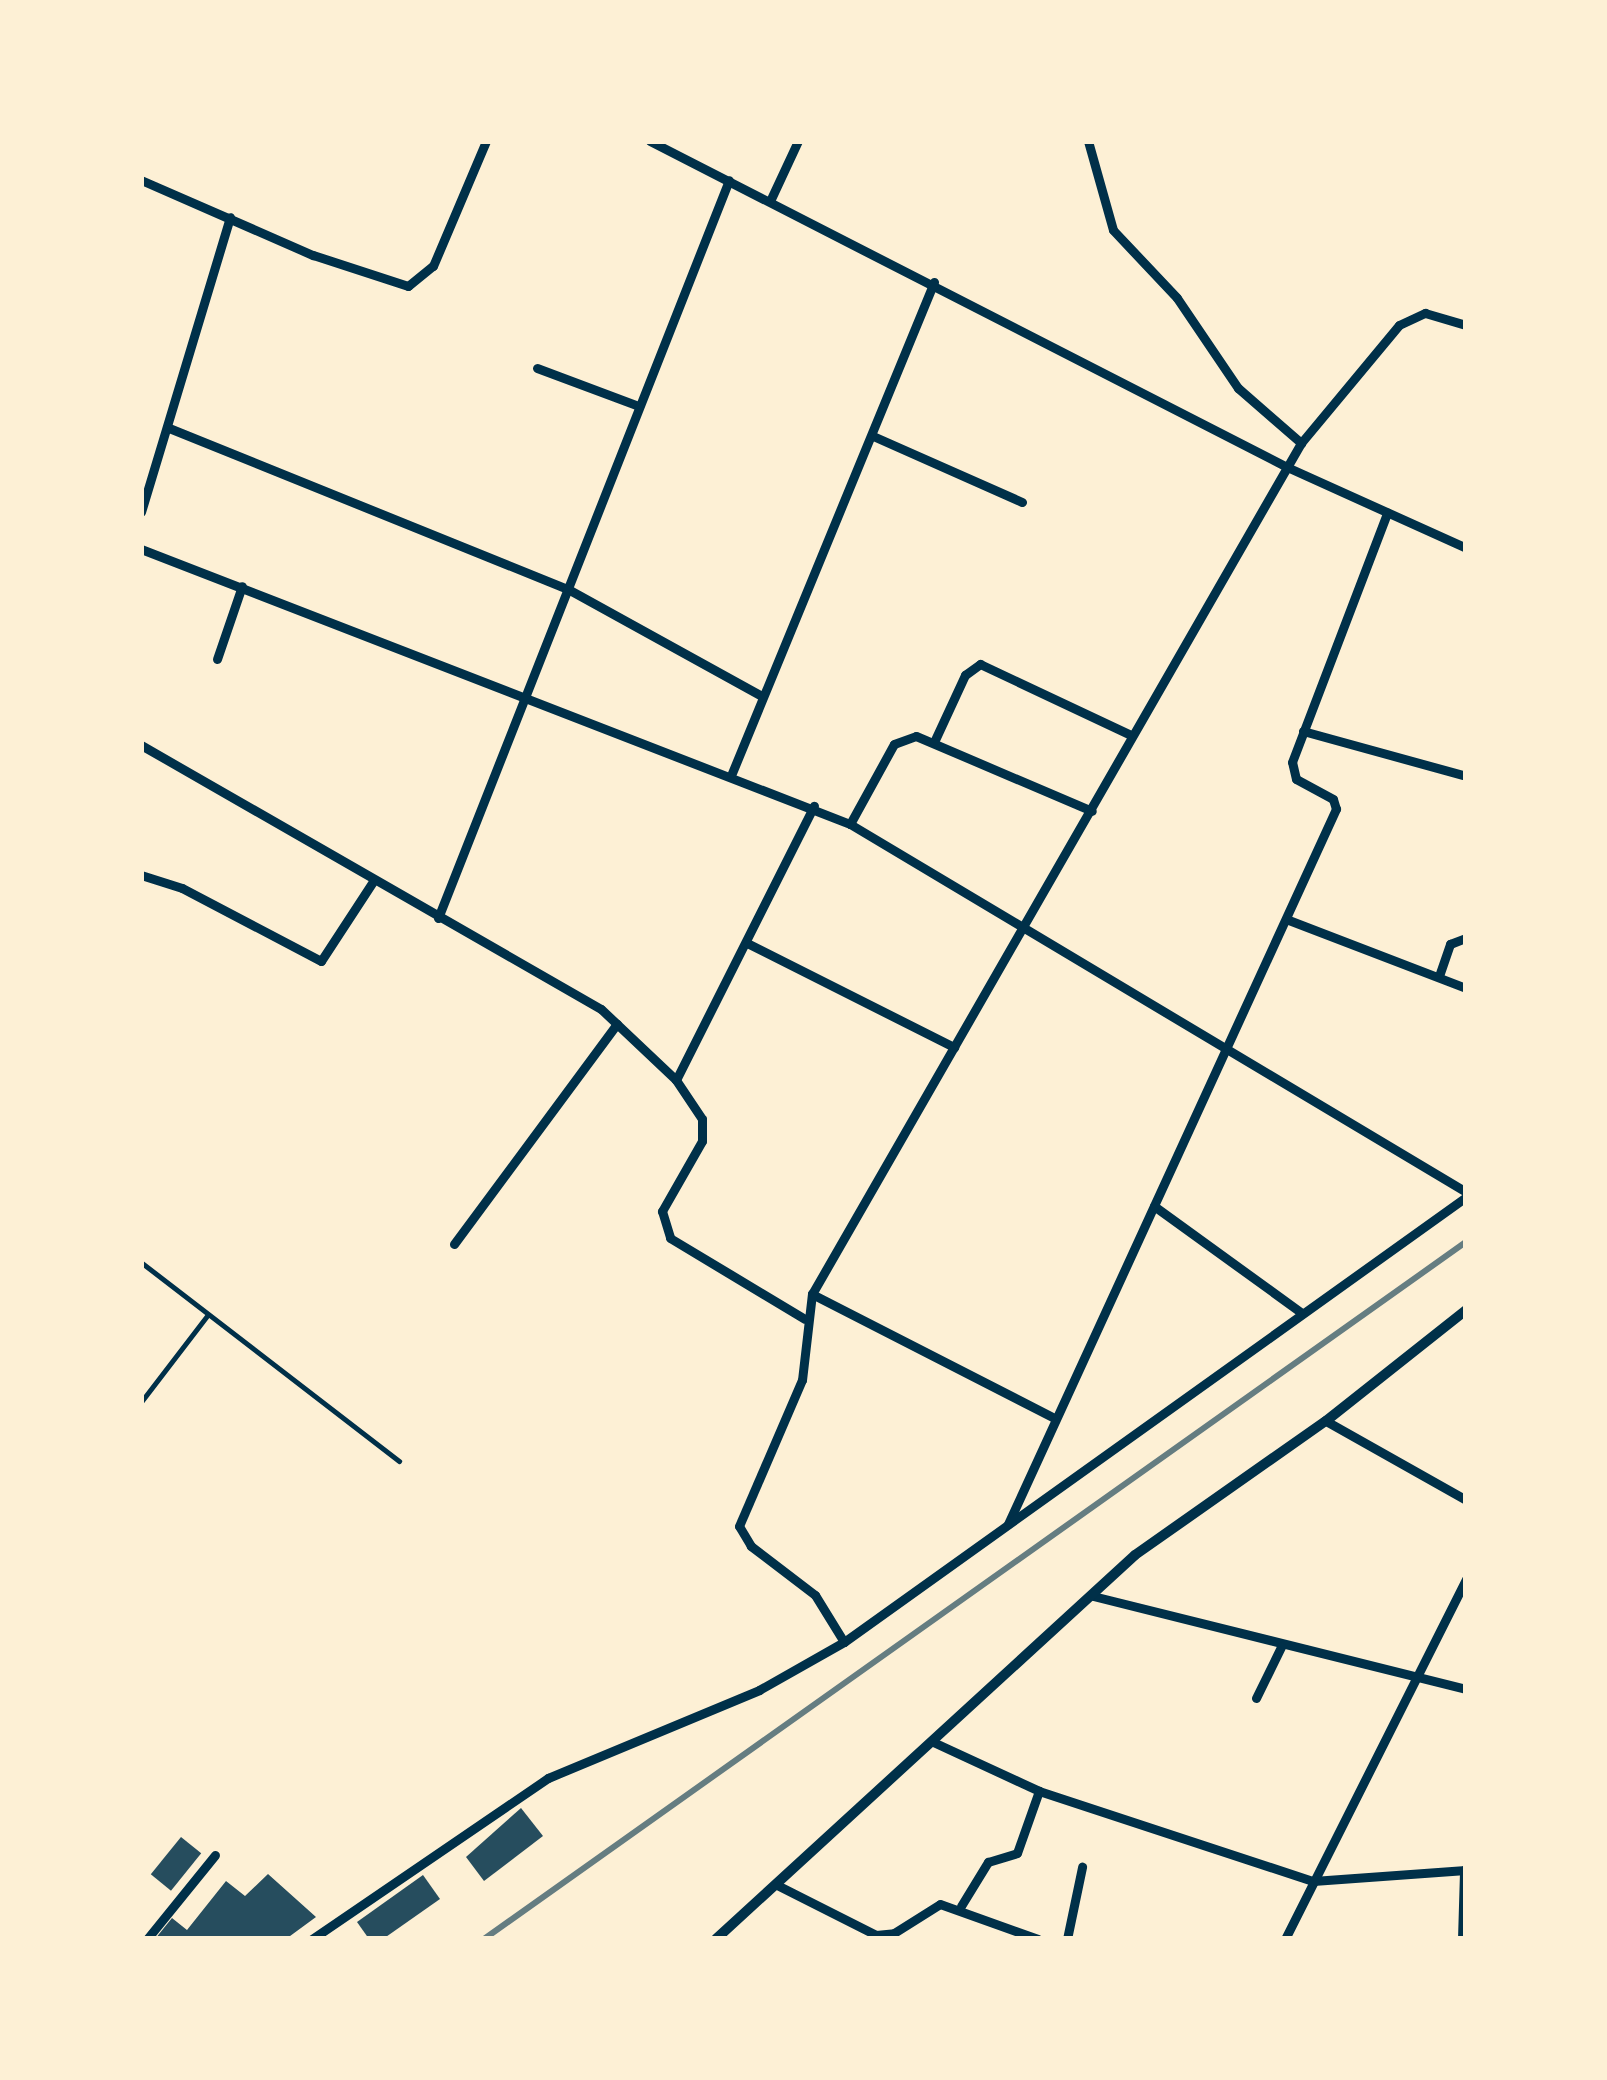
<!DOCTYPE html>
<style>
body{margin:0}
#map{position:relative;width:1607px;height:2080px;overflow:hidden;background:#fdf0d5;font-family:"Exo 2",sans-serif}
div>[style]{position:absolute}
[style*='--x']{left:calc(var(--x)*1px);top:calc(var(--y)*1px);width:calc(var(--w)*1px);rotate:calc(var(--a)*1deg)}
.building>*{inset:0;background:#264d5e;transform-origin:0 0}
.service>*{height:4.5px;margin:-2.25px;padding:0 2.25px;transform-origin:2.25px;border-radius:2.25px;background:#003049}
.minor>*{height:9px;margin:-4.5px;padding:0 4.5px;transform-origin:4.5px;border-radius:4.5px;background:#003049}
.tertiary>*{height:10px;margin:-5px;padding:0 5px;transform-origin:5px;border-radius:5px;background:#003049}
.rail>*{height:6px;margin:-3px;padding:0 3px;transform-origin:3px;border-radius:3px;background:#657d81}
span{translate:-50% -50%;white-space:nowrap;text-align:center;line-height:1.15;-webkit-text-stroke:10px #fdf0d5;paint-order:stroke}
.frame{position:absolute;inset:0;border:144px solid #fdf0d5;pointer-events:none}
</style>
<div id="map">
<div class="building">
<div style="clip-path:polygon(521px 1808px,543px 1836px,484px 1881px,466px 1857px)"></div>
<div style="left:181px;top:1837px;width:26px;height:48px;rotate:39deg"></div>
<div style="clip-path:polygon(268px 1874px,316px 1917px,286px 1939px,155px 1939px,172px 1918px,187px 1930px,226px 1881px,245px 1896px)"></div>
<div style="clip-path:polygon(423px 1875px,440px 1899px,383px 1939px,369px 1939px,357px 1922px)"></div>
</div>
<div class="service">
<div style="--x:141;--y:1262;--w:326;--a:37.6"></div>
<div style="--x:141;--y:1402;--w:108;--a:-52.5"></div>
</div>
<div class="minor">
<div style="--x:650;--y:141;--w:716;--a:27.1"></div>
<div style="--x:1287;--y:467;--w:196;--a:24.3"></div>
<div style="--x:1088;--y:141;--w:92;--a:74.3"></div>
<div style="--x:1113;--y:230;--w:93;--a:46.7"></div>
<div style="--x:1177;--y:298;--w:109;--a:55.9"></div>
<div style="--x:1238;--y:388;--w:84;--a:41.1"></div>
<div style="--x:141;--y:180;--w:188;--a:23.6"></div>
<div style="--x:313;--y:255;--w:100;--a:18.1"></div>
<div style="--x:408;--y:286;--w:32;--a:-39"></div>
<div style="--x:433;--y:266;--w:136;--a:-67"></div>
<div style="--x:770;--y:201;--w:66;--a:-65"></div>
<div style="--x:537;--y:368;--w:106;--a:20.5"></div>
<div style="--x:169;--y:428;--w:428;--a:22"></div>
<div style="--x:566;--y:588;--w:222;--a:28.9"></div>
<div style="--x:873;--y:436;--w:163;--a:23.9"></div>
<div style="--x:141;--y:512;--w:308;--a:-73.2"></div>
<div style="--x:141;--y:549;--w:760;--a:21.2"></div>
<div style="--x:850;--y:824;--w:718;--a:30.85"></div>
<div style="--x:217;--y:659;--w:77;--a:-71.1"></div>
<div style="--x:1303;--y:731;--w:169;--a:15.4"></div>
<div style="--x:934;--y:742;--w:74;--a:-65.2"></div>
<div style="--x:965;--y:675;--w:19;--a:-36"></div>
<div style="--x:980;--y:664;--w:167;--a:25.2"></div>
<div style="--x:141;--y:745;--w:530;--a:29.85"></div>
<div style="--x:601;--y:1009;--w:103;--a:43.4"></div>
<div style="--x:676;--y:1080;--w:47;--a:56.3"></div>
<div style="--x:702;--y:1119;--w:22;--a:90"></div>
<div style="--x:702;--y:1141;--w:81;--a:119.7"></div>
<div style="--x:662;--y:1211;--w:28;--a:73"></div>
<div style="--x:670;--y:1238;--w:157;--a:31"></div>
<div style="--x:732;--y:773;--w:531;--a:-67.64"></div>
<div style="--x:850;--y:824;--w:91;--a:-61.2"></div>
<div style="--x:894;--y:744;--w:23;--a:-20"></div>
<div style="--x:916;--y:736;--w:191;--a:23.1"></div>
<div style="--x:141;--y:875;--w:43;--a:17.6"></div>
<div style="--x:182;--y:888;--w:157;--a:27.7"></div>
<div style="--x:321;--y:961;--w:97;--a:-56.8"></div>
<div style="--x:438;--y:918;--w:793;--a:-68.48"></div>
<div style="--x:1286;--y:919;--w:193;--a:21"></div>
<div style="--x:747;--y:943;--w:232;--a:26.7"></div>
<div style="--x:1439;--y:976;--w:34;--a:-71"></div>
<div style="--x:1450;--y:944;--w:17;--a:-21"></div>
<div style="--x:676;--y:1080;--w:307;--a:-63.3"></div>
<div style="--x:1154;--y:1206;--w:183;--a:35.9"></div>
<div style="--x:454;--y:1244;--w:274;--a:-53.5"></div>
<div style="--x:812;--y:1294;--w:270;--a:27.1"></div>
<div style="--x:1326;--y:1421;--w:161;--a:29.4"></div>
<div style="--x:1008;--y:1524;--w:787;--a:-65.36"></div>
<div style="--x:1336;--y:809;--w:10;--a:-107"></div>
<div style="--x:1333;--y:799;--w:42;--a:-151.6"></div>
<div style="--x:1296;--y:779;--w:17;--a:-103"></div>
<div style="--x:1292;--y:762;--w:267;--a:-69.1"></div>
<div style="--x:1093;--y:1596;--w:384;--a:14"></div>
<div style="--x:844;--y:1642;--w:55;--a:-121.7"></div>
<div style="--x:815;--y:1595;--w:81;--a:-142.6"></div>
<div style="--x:751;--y:1546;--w:23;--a:-121"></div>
<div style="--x:739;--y:1526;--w:159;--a:-66.7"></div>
<div style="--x:802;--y:1380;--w:87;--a:-83.4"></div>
<div style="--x:812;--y:1294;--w:981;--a:-60.12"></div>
<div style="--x:1301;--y:443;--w:153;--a:-50.3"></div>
<div style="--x:1399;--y:325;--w:29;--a:-25"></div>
<div style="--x:1425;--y:313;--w:43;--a:16.3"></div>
<div style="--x:1256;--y:1698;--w:57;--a:-63.9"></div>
<div style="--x:931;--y:1741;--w:119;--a:24.8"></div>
<div style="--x:1039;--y:1791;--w:288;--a:18.2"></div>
<div style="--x:1313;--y:1881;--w:153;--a:-4.1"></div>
<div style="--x:777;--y:1885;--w:111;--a:26.8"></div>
<div style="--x:876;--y:1935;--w:18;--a:-6"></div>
<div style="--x:894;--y:1933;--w:54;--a:-32.2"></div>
<div style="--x:940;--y:1904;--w:104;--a:19.7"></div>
<div style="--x:961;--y:1906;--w:52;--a:-58.5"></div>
<div style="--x:988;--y:1862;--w:30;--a:-17"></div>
<div style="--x:1017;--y:1853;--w:66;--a:-70.5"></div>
<div style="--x:147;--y:1939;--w:108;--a:-51"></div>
<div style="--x:312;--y:1939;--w:286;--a:-34.3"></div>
<div style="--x:548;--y:1778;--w:229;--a:-22.6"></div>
<div style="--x:759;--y:1690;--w:98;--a:-29.5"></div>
<div style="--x:844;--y:1642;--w:765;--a:-35.58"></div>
<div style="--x:1067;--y:1939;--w:74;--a:-78.2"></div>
<div style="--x:1285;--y:1939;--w:403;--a:-63.3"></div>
<div style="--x:1462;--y:1939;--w:69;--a:-88.3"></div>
</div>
<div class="tertiary">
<div style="--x:716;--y:1939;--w:568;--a:-42.5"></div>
<div style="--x:1135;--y:1555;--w:233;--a:-35.1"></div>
<div style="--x:1326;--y:1421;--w:179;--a:-38.4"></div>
</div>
<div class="rail">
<div style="--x:484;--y:1939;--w:1204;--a:-35.37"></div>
</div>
<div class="frame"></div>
</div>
